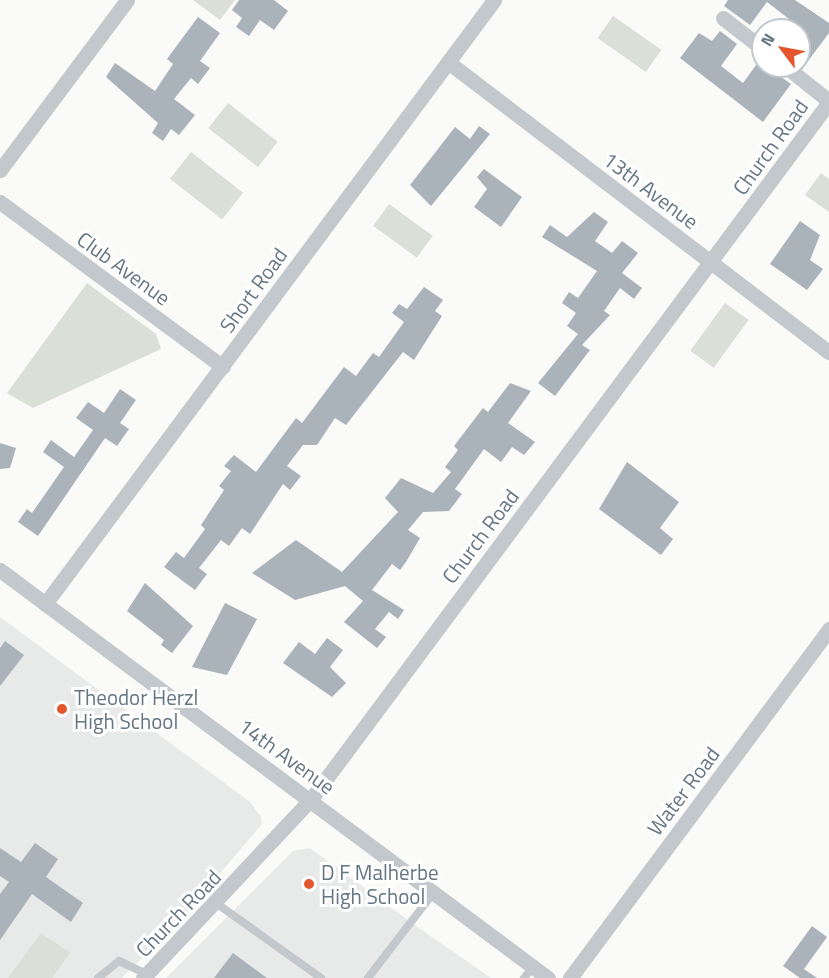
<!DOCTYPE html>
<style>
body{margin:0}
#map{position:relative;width:829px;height:978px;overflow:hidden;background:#fafaf8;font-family:"Titillium Web",sans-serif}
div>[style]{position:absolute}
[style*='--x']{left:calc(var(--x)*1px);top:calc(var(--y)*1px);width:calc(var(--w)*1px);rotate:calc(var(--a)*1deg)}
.built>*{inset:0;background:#e8e9e9}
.green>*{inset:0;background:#dadfd7;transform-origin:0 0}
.building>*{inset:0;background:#aab3b9}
.service>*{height:8px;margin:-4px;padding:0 4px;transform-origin:4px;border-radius:4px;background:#c3c8cc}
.minor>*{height:15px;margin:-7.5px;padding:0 7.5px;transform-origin:7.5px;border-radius:7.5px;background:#c3c8cc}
.dots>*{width:16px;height:16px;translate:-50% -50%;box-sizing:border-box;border:3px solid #fff;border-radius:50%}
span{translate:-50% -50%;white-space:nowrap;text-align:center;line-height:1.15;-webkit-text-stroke:6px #fff;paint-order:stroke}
.street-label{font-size:21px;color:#657683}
.poi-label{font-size:21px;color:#657683}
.left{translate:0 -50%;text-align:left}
.north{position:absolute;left:751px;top:18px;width:60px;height:60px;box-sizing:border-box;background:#fff;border:2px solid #c1c8cd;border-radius:50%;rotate:302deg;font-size:16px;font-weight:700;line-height:24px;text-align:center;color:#657683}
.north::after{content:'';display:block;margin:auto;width:21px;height:27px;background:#e4572e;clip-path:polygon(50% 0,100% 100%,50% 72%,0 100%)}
</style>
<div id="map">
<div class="built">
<div style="clip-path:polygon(0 617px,250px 802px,261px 817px,262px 824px,183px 917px,122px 978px,0 978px)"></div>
<div style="clip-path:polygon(310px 848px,416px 926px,491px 978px,166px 978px,293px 851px)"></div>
</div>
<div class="green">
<div style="clip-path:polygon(193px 0,235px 0,220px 20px)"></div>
<div style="left:613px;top:16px;width:59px;height:27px;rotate:35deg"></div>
<div style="left:228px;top:103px;width:63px;height:32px;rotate:38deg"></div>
<div style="left:191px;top:152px;width:66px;height:34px;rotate:38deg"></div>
<div style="clip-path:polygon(821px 173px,829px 179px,829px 212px,805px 195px)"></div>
<div style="left:389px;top:204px;width:54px;height:27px;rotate:36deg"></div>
<div style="clip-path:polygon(87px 283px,156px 334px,161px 349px,33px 408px,7px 393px)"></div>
<div style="left:725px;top:303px;width:29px;height:59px;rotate:36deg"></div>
<div style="clip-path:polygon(41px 933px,70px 953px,52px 978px,8px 978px)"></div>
</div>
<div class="building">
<div style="clip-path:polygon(239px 0,274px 0,288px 11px,274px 30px,260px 20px,249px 36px,236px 27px,242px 18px,232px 10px)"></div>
<div style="clip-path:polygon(728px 0,795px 0,829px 23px,829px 33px,805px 65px,799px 60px,799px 30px,781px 30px,789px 19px,767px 2px,750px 25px,724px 6px)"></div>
<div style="clip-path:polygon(198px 17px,220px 33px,200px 61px,210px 68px,198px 84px,191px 78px,174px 99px,195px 115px,179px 135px,171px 129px,163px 141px,152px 133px,158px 123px,106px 77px,115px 63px,155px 91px,173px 64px,167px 59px)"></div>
<div style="clip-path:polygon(720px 31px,737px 44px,721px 66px,743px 83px,759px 61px,791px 84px,763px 122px,680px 58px,699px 33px,712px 41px)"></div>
<div style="clip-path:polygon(479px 126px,490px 134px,431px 206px,410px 185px,455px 127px,470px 139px)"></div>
<div style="clip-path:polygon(484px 169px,522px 197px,501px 227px,474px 207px,487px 189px,477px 177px)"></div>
<div style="clip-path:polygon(594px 212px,608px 222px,595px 241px,612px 253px,622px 241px,638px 253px,622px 273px,642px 288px,634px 299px,620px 288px,604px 311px,610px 315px,582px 345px,590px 350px,555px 396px,538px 383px,578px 334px,567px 326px,576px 313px,562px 303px,569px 292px,578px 298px,597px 271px,542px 237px,550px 225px,567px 237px)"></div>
<div style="clip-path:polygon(800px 221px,820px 235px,810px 260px,823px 269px,807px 290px,770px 264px)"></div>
<div style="clip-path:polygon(424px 287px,443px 300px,435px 311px,442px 316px,414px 360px,403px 352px,346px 425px,335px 418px,317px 445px,303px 445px,287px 466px,301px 476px,290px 490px,283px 484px,250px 534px,242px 528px,229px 546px,221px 540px,199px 568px,207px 574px,195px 590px,164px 567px,176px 552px,184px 558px,205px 529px,201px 525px,224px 490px,219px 486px,231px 471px,224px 466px,234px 455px,256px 472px,296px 418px,302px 423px,344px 367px,356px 376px,373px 353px,379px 357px,404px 322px,392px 313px,399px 304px,407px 309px)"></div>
<div style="clip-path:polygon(510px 383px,531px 391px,508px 423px,535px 442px,524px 455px,512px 447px,501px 462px,484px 449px,455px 489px,462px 494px,449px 511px,423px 512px,408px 530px,420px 538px,406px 562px,400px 570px,392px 564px,372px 590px,404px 610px,398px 619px,389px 612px,375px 629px,386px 637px,377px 648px,344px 622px,363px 601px,345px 586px,295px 600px,252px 573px,296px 540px,342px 572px,398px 512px,385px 498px,401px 478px,433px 493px,451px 472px,445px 467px,458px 450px,454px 446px,483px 408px,488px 412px)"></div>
<div style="clip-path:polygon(120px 389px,136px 400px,120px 423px,129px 429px,117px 446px,105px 438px,38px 536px,18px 522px,27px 509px,32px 513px,64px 467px,43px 452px,51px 440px,74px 457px,93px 430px,76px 418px,88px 402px,104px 413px)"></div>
<div style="clip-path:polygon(0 443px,16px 448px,10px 468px,0 469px)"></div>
<div style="clip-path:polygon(627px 462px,679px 502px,660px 528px,673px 539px,661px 555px,599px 509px)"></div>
<div style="clip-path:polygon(145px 583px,193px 626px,172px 653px,161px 645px,164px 640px,127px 611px)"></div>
<div style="clip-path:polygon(225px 603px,257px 619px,227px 675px,192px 667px)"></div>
<div style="clip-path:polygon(327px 638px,343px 650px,330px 667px,346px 683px,332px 697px,283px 663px,299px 642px,315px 654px)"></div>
<div style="clip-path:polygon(5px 641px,24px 655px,0 686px,0 648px)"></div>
<div style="clip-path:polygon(35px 843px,58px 859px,46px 877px,83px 903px,71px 922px,32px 894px,0 940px,0 894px,9px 882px,0 876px,0 848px,21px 862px)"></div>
<div style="clip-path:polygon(812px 926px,827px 937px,804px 969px,817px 978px,800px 978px,783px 966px)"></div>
<div style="clip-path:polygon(233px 953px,267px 978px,214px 978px)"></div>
</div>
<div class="service">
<div style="--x:216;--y:903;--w:129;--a:35.5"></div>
<div style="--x:98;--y:978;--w:27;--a:-39"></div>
<div style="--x:119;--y:961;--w:31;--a:25"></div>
<div style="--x:368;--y:978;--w:108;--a:-52.5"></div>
<div style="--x:524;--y:978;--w:14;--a:-51"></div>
</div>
<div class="minor">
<div style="--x:723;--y:18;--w:51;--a:37.8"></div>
<div style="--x:448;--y:62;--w:479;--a:37.3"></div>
<div style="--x:785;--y:66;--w:56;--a:38.5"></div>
<div style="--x:0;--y:170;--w:212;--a:-53.2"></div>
<div style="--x:0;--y:202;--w:277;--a:36.5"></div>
<div style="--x:0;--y:570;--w:683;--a:36.67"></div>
<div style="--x:45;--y:604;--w:753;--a:-53.37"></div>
<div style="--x:143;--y:978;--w:245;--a:-46.8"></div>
<div style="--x:311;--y:799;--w:868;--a:-53.38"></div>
<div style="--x:570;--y:978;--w:435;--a:-53.4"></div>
</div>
<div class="dots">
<div style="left:62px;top:709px;background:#e4572e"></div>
<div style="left:309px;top:884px;background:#e4572e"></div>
</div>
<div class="street-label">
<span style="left:770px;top:147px;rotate:-54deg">Church Road</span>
<span style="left:651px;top:190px;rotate:37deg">13th Avenue</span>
<span style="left:124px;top:268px;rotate:36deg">Club Avenue</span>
<span style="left:253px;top:290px;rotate:-54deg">Short Road</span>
<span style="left:480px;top:536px;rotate:-53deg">Church Road</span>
<span style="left:287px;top:756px;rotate:36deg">14th Avenue</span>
<span style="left:683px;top:791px;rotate:-53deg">Water Road</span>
<span style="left:178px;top:913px;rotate:-46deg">Church Road</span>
</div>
<div class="poi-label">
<span class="left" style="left:74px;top:709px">Theodor Herzl<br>High School</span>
<span class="left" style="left:321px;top:884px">D F Malherbe<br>High School</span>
</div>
<div class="north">N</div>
</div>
